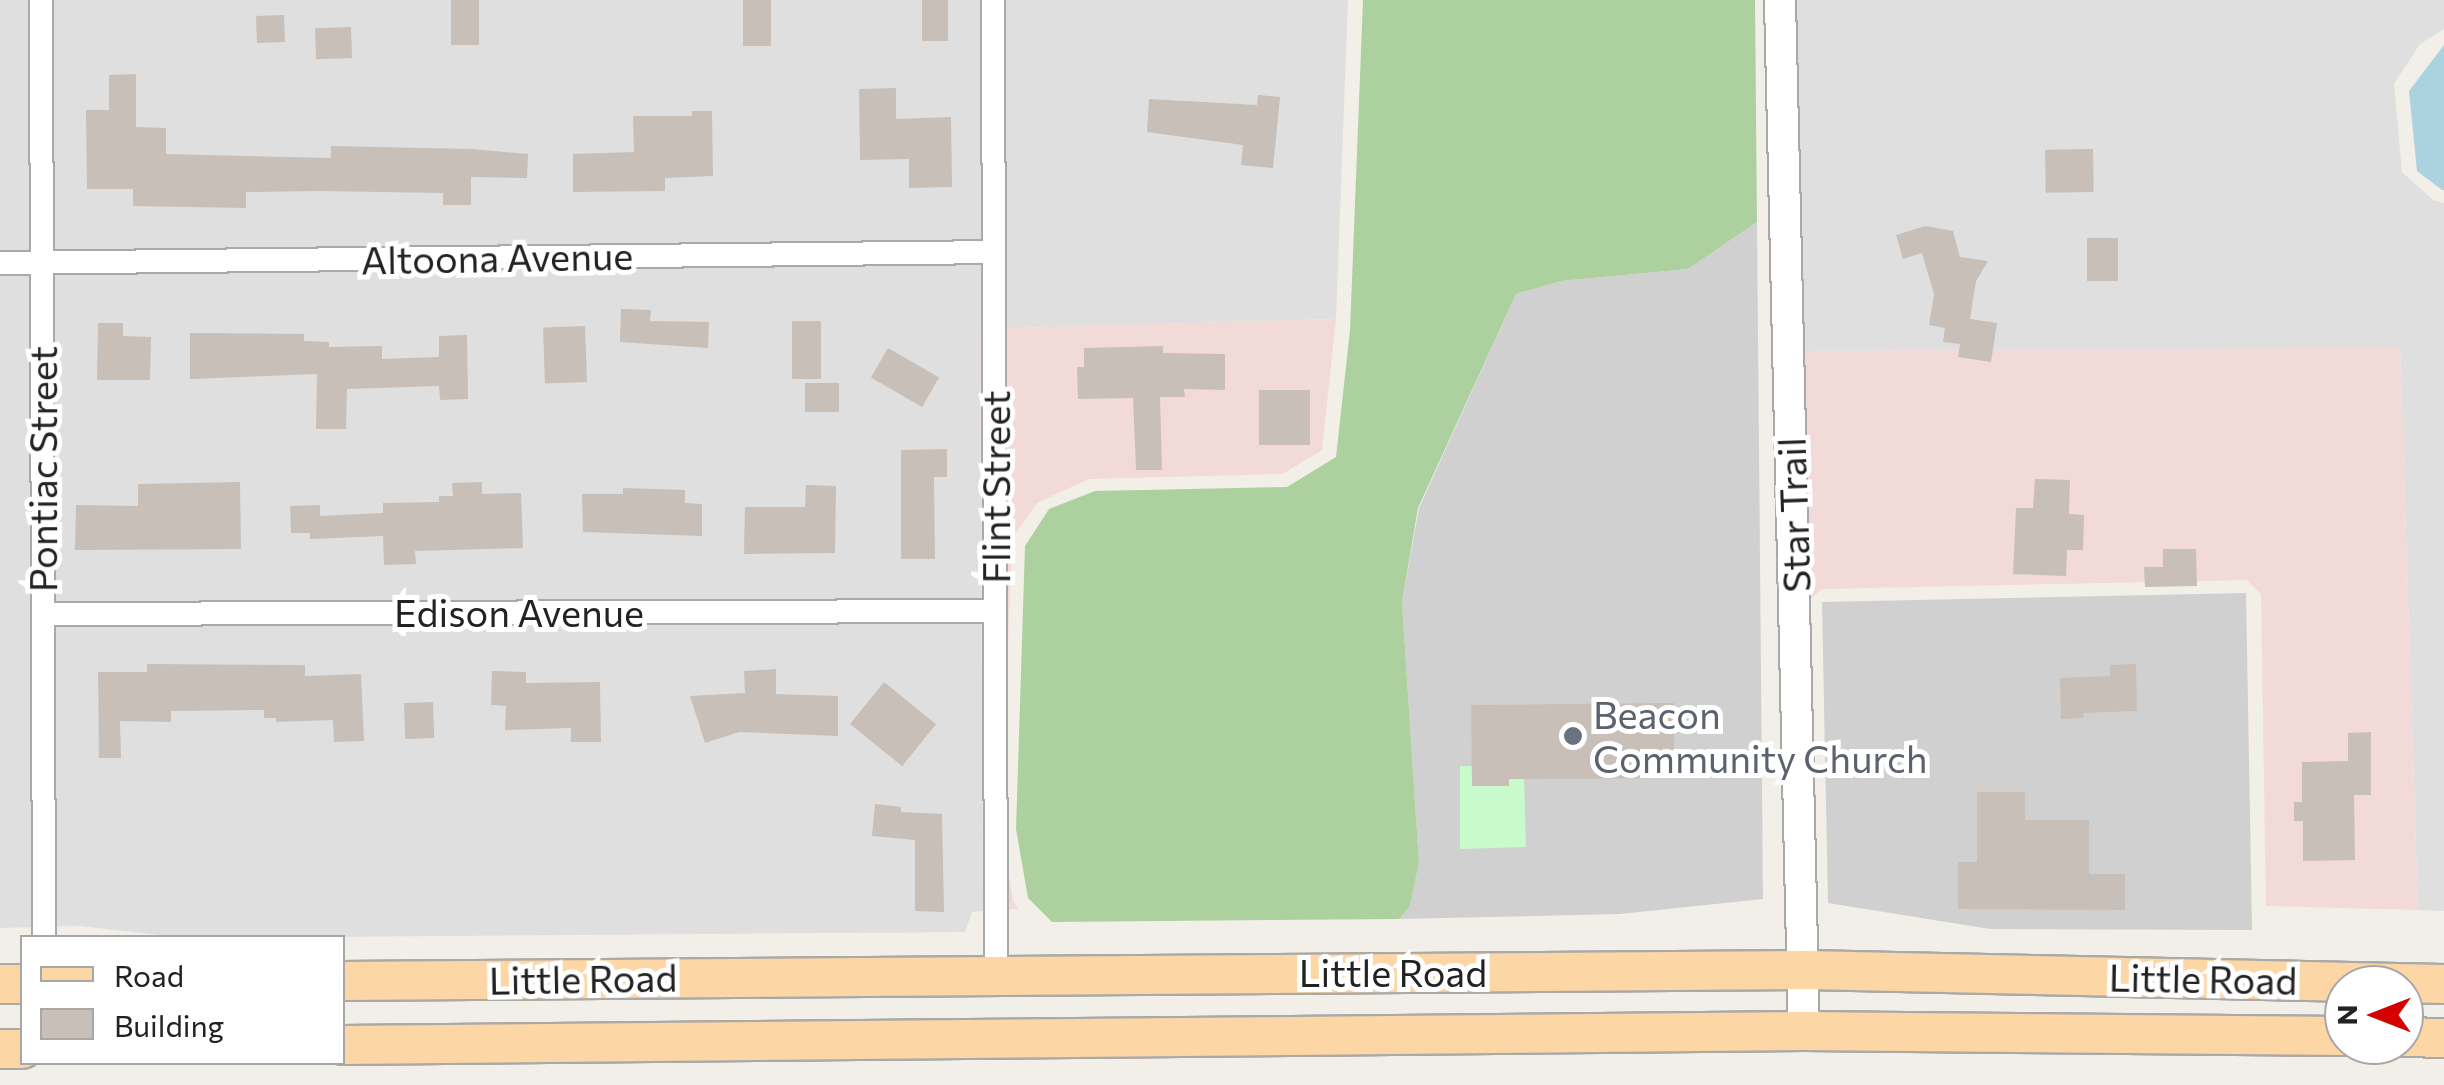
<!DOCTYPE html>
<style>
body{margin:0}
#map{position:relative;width:2444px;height:1085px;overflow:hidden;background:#f2efe9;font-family:Commissioner,sans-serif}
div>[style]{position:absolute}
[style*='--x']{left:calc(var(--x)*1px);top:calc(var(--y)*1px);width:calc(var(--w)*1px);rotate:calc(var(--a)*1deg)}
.residential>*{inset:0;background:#e0dfdf}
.commercial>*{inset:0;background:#f2dad9}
.religious>*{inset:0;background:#d0d0d0}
.forest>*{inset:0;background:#add19e}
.park>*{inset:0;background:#c8facc}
.water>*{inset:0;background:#aad3df}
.building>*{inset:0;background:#c7bfb8;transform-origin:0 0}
.roads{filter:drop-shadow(2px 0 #a9a9a9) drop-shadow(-2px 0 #a9a9a9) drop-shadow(0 2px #a9a9a9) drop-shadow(0 -2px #a9a9a9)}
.minor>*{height:22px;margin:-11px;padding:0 11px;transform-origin:11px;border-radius:11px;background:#fff}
.tertiary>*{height:30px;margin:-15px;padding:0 15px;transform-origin:15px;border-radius:15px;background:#fff}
.primary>*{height:38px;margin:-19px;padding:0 19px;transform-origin:19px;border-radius:19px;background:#fcd6a4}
.dots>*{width:28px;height:28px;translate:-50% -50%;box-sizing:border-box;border:5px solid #fff;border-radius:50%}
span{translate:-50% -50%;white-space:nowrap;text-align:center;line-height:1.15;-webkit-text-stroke:10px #fff;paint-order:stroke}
.street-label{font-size:38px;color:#222}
.worship-label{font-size:38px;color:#5b616d}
.left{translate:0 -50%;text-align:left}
.legend{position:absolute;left:20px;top:935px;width:325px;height:130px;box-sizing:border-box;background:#fff;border:2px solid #a7a7a7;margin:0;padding:12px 18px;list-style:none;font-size:30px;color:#222}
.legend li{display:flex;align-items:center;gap:20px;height:50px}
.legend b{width:50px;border:2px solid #a7a7a7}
.north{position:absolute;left:2324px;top:965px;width:100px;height:100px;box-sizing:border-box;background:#fff;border:2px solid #a7a7a7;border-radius:50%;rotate:270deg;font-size:28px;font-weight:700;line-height:40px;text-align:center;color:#222}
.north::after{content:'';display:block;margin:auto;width:35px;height:45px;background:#d40000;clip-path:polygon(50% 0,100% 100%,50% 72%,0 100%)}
</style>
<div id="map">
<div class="residential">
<div style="clip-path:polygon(0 0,1348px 0,1336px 319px,980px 329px,983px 911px,972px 912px,965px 932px,186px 938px,80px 926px,0 928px)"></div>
<div style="clip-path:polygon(1795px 0,2444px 0,2444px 29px,2420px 44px,2394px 84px,2402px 172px,2433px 200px,2444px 203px,2444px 911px,2418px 910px,2400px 348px,1804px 351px)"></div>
</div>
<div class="commercial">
<div style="clip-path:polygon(1336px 319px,1322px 450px,1283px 474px,1089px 479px,1037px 503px,1012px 539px,1001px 828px,1013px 900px,1019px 909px,983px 911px,980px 329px)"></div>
<div style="clip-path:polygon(2400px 348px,2418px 910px,2266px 906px,2261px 594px,2246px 580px,1822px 589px,1810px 599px,1804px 351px)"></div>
</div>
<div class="religious">
<div style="clip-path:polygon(1757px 222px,1763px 899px,1620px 914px,1399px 919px,1410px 906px,1419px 863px,1402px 602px,1419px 508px,1516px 294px,1561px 281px,1688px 269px)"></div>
<div style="clip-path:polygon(2246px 593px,2252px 930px,1990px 929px,1828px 903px,1822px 602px)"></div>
</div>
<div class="forest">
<div style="clip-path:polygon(1363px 0,1755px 0,1757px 222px,1688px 269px,1561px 281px,1516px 294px,1418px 508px,1402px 602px,1419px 863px,1410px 906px,1399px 919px,1052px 922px,1028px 898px,1016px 829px,1025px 546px,1049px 509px,1095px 491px,1287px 487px,1336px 457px,1350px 330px)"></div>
</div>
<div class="park">
<div style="clip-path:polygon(1460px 766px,1472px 766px,1472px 786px,1508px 786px,1509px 779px,1524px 779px,1526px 847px,1460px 849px)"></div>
</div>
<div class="water">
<div style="clip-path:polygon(2444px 45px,2444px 190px,2442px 190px,2417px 171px,2409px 91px)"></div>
</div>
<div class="building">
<div style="left:451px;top:0;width:28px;height:45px"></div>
<div style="left:743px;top:0;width:28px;height:46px"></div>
<div style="left:922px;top:0;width:26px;height:41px"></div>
<div style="left:284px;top:15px;width:27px;height:28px;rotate:88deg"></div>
<div style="left:351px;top:27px;width:31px;height:36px;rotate:88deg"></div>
<div style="clip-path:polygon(136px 74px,136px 127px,166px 128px,166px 154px,331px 158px,331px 146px,471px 149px,528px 154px,527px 178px,471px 177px,471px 205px,443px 205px,443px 193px,318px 191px,246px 192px,246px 208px,133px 206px,133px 189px,87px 189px,86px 110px,109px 110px,109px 75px)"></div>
<div style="clip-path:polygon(896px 88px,896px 119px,951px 117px,952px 187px,909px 188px,909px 159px,860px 160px,859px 89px)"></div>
<div style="clip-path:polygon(1258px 95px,1280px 97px,1273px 168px,1241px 165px,1243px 145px,1147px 132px,1149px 99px,1257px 105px)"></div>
<div style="clip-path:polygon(692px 111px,712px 111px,713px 176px,665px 178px,665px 191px,573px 192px,573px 154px,634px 152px,633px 116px,692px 116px)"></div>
<div style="left:2093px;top:149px;width:43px;height:48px;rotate:89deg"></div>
<div style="clip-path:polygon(1925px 226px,1953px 231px,1960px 257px,1988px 261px,1976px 281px,1970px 319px,1997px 323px,1991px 362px,1958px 357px,1960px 344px,1943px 342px,1945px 328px,1929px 325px,1934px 294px,1922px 253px,1903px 259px,1896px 235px)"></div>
<div style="left:2087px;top:238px;width:31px;height:43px"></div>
<div style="clip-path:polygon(621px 309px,651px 310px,650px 321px,709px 322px,708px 348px,620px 342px)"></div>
<div style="left:792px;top:321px;width:29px;height:58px"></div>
<div style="clip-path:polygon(98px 323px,123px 323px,123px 336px,151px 337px,150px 380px,97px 380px)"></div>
<div style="left:585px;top:326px;width:56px;height:42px;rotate:88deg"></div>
<div style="clip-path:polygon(190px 333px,304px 334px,304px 341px,329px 342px,329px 347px,382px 346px,382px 359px,439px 357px,439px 336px,467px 335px,468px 399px,440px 400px,439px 386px,347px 389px,346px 429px,316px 429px,317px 374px,190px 379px)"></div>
<div style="clip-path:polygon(1163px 346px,1163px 353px,1225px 354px,1225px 390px,1184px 389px,1185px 397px,1160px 397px,1162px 470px,1136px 470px,1133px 398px,1078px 399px,1077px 367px,1084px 367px,1084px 348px)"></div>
<div style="left:888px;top:348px;width:59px;height:34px;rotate:30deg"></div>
<div style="left:805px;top:383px;width:34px;height:29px"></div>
<div style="left:1310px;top:390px;width:55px;height:51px;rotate:90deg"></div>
<div style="clip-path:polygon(947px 449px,947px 477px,934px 477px,935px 559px,901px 559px,901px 450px)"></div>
<div style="clip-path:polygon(2035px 479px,2070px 480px,2069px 514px,2084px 515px,2083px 550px,2067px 550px,2066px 576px,2013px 574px,2016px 508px,2033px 508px)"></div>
<div style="clip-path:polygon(240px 482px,241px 549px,75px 550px,76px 505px,138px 506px,138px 484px)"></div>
<div style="clip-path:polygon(482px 482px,482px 494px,521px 493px,523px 548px,415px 551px,416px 564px,384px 565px,383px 536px,310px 539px,310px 533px,291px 533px,290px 506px,320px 505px,320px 516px,383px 513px,383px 503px,439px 502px,439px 496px,453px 496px,452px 483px)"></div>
<div style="clip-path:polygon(806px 485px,836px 486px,835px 553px,744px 554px,745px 507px,805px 507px)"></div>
<div style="clip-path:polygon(623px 488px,685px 490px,685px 503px,702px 504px,702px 536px,583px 532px,582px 494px,623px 494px)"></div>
<div style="clip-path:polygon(2163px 549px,2196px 549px,2197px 586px,2145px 587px,2144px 567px,2163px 567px)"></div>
<div style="clip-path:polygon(147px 664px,305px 665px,305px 676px,361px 674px,364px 741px,334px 742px,333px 720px,276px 722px,276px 718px,264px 718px,264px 710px,171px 711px,171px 722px,120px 721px,121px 758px,99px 758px,98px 672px,147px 672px)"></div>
<div style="clip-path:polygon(2136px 664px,2137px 711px,2083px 713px,2084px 718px,2061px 719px,2060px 678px,2110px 676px,2110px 665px)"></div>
<div style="clip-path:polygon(776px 669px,776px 694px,838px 696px,838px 736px,739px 732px,705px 743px,690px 696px,745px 693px,744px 671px)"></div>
<div style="clip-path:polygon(492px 671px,526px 672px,526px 683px,600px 682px,601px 742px,571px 742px,571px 728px,505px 730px,506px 706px,491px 705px)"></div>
<div style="left:884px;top:682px;width:67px;height:54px;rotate:39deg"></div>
<div style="left:433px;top:702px;width:36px;height:29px;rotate:88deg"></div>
<div style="clip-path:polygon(1674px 703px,1674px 778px,1509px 779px,1509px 786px,1472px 786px,1471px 705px)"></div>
<div style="clip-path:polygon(2371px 732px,2371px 795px,2354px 795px,2355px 860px,2303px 861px,2303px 821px,2294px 821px,2294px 802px,2302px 802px,2302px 762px,2348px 761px,2348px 733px)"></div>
<div style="clip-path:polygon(1977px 792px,2025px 792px,2025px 820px,2089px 820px,2089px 874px,2125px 874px,2125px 910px,1958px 909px,1958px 862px,1977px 862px)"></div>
<div style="clip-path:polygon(875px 804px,901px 807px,901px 812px,942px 814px,944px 912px,915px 911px,915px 840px,872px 836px)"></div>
</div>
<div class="roads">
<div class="minor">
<div style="--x:41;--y:0;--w:938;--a:89.82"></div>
<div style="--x:993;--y:0;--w:974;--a:89.82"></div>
<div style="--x:0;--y:263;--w:994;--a:-0.63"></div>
<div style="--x:43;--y:614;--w:952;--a:-0.18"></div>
</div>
<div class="tertiary">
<div style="--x:1780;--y:0;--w:1031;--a:88.67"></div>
</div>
<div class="primary">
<div style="--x:342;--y:981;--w:1463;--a:-0.43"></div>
<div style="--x:1805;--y:970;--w:639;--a:1.26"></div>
<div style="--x:0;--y:984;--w:22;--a:0"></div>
<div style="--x:2404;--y:1037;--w:40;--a:1.4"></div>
<div style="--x:342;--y:1045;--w:1462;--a:-0.55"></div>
<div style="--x:1804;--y:1031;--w:540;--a:0.53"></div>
<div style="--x:0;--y:1049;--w:22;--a:0"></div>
</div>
</div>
<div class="dots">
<div style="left:1573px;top:736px;background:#6b7280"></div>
</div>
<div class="street-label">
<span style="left:497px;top:257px;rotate:-1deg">Altoona Avenue</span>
<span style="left:42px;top:469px;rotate:-90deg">Pontiac Street</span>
<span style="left:995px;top:487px;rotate:-90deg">Flint Street</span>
<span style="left:1793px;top:515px;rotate:-92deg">Star Trail</span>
<span style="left:519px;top:612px">Edison Avenue</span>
<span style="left:1393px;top:972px">Little Road</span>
<span style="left:583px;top:978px;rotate:-1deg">Little Road</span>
<span style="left:2203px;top:978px;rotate:1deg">Little Road</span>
</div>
<div class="worship-label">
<span class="left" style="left:1593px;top:736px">Beacon<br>Community Church</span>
</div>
<ul class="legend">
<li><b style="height:12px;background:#fcd6a4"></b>Road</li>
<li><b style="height:28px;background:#c7bfb8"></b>Building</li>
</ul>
<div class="north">N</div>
</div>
